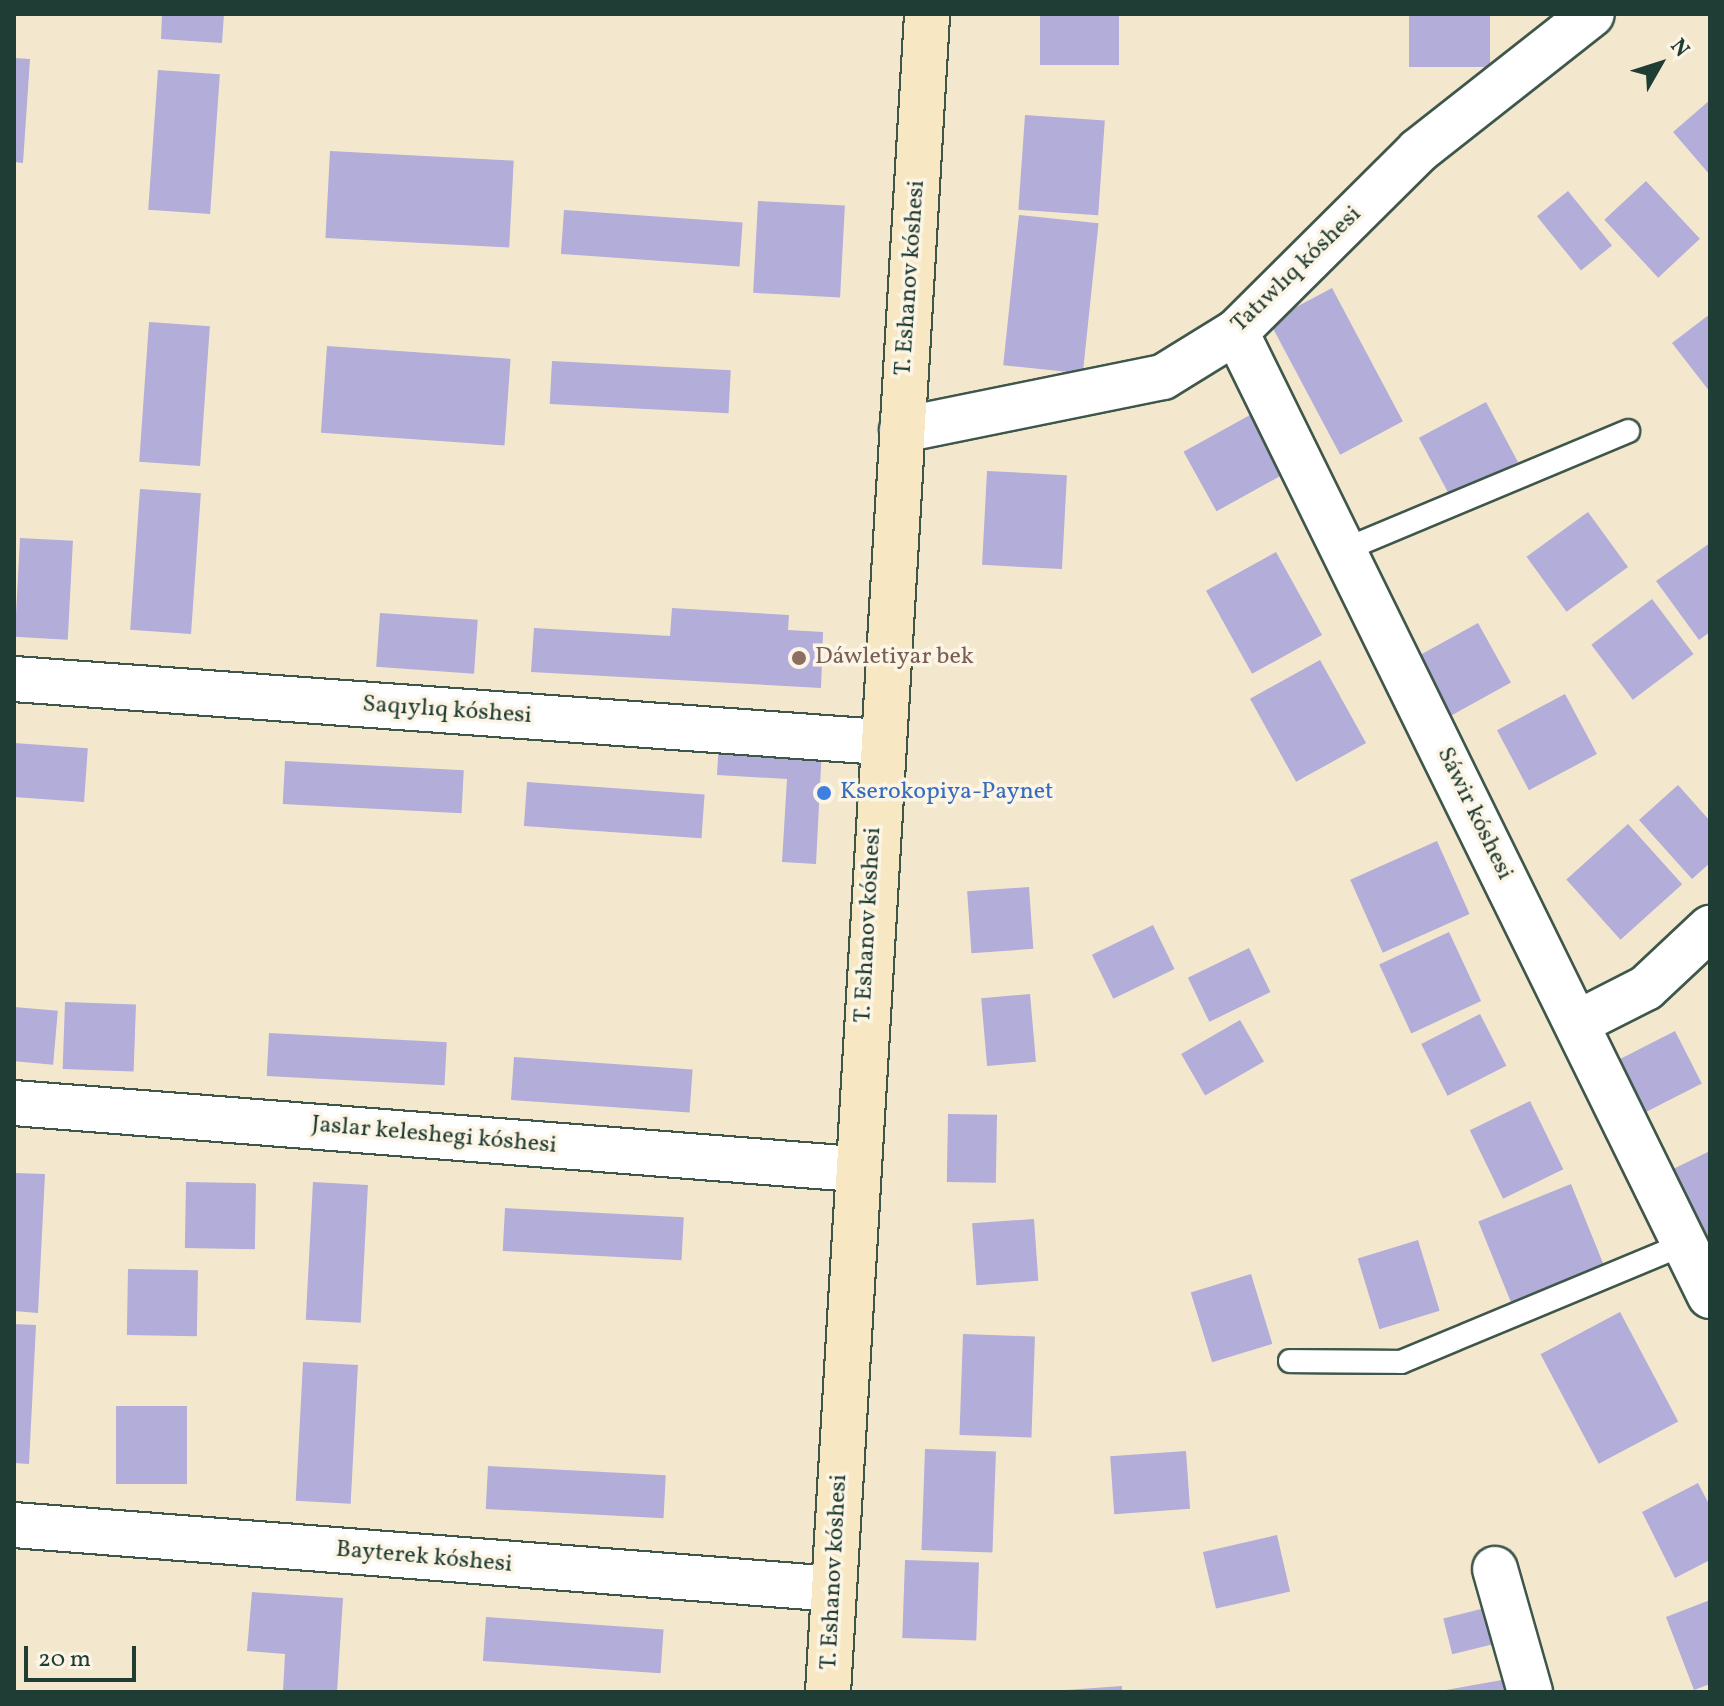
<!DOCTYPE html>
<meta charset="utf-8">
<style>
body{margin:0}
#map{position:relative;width:1724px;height:1706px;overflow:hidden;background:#f3e8ce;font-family:Vollkorn,serif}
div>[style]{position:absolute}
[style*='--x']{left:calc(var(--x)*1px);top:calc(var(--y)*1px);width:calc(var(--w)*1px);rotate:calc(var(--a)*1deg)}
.building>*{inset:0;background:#b2add9;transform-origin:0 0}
.roads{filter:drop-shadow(2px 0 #3f574b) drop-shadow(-2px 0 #3f574b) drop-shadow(0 2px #3f574b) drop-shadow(0 -2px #3f574b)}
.service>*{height:22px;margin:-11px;padding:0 11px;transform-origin:11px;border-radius:11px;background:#fff}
.minor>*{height:44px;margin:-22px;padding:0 22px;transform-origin:22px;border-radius:22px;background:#fff}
.secondary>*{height:44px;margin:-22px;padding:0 22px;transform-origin:22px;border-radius:22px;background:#f7e8c3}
.dots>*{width:22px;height:22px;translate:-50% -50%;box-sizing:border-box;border:4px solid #fcf5e5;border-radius:50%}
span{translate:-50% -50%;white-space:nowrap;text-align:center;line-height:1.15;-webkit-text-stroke:7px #fcf5e5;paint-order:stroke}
.street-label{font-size:24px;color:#1f3d34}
.education-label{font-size:24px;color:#785e54}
.left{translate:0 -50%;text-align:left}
.shop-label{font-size:24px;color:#366cbe}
.frame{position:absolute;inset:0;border:16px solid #1f3d34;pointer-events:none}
.north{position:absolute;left:1620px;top:24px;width:80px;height:80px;-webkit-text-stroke:6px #fcf5e5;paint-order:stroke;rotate:51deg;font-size:22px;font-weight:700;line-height:32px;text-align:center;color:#1f3d34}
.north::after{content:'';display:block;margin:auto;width:28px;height:36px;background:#1f3d34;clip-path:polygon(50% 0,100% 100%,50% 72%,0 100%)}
.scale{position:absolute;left:24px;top:1646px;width:112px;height:36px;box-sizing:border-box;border:4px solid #1f3d34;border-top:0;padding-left:10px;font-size:24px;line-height:28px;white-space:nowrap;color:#1f3d34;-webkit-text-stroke:6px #fcf5e5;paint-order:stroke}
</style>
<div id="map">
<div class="building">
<div style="clip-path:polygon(162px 14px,224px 14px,222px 43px,161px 39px)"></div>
<div style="left:1040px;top:14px;width:79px;height:51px"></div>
<div style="left:1409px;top:14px;width:81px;height:53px"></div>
<div style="clip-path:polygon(14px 58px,30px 59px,23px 163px,14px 162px)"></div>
<div style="left:158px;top:70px;width:62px;height:140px;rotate:4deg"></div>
<div style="clip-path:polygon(1710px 100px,1710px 175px,1673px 132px)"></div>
<div style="left:1025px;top:115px;width:80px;height:95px;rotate:4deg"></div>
<div style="left:330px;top:151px;width:184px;height:87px;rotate:3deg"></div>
<div style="left:1646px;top:181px;width:79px;height:57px;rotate:47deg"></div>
<div style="left:1568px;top:191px;width:70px;height:40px;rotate:51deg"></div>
<div style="left:758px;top:201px;width:87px;height:92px;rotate:3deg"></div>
<div style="left:564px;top:210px;width:179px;height:44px;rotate:4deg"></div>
<div style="left:1019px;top:215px;width:80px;height:151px;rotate:6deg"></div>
<div style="left:1332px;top:288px;width:151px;height:71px;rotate:62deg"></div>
<div style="clip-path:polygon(1710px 314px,1710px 392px,1672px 343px)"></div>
<div style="left:149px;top:322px;width:61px;height:140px;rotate:4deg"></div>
<div style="left:327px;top:346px;width:184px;height:87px;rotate:4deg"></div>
<div style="left:552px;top:361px;width:179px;height:43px;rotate:3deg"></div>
<div style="left:1486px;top:402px;width:68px;height:76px;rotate:62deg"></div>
<div style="left:1250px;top:415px;width:68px;height:76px;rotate:61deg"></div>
<div style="left:987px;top:471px;width:80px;height:94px;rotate:3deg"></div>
<div style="left:140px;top:489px;width:61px;height:141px;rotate:4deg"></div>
<div style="left:1588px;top:512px;width:68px;height:76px;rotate:54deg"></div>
<div style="left:20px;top:538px;width:53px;height:99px;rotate:3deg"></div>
<div style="clip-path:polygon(1710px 543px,1710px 632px,1699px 640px,1656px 581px)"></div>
<div style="left:1276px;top:552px;width:95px;height:80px;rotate:61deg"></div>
<div style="left:1652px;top:599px;width:69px;height:76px;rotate:53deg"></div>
<div style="clip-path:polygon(672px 608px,789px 615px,788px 630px,823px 632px,821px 688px,531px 672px,534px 628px,670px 636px)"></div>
<div style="left:380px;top:613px;width:98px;height:54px;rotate:4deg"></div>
<div style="left:1478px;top:623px;width:68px;height:76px;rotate:61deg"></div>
<div style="left:1320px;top:660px;width:95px;height:80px;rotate:61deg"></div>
<div style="left:1565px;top:694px;width:68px;height:77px;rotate:62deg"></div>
<div style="clip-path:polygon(719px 741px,822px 747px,816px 864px,782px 862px,787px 779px,717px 775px)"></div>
<div style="left:14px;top:743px;width:74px;height:54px;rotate:4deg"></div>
<div style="left:285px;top:761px;width:179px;height:43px;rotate:3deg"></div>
<div style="left:527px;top:782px;width:178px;height:44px;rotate:4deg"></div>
<div style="clip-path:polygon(1678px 785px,1710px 821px,1710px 863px,1692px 879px,1639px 820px)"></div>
<div style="left:1628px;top:824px;width:81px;height:83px;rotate:48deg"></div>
<div style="left:1437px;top:841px;width:80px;height:95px;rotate:66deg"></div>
<div style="left:1029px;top:887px;width:62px;height:62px;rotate:86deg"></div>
<div style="left:1153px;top:925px;width:49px;height:68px;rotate:64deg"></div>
<div style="left:1449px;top:932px;width:76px;height:77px;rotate:65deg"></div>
<div style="left:1249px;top:948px;width:49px;height:68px;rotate:64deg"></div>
<div style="left:1030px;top:994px;width:68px;height:49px;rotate:85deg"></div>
<div style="left:65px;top:1002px;width:71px;height:67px;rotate:2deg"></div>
<div style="left:14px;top:1007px;width:44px;height:54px;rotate:5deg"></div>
<div style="left:1480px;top:1014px;width:58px;height:66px;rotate:63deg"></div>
<div style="left:1240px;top:1020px;width:48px;height:68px;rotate:60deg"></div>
<div style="left:1675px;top:1031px;width:59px;height:66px;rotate:63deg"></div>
<div style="left:269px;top:1033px;width:178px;height:43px;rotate:3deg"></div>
<div style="left:514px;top:1057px;width:179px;height:43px;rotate:4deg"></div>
<div style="left:1530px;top:1101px;width:76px;height:67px;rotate:64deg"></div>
<div style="left:948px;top:1114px;width:49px;height:68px;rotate:1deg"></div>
<div style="clip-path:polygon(1710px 1151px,1710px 1236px,1699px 1242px,1665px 1173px)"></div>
<div style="clip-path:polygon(14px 1173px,45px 1174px,38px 1313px,14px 1311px)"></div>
<div style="left:186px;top:1182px;width:70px;height:66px;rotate:1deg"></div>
<div style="left:313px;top:1182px;width:55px;height:138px;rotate:3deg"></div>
<div style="left:1571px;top:1184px;width:88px;height:100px;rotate:68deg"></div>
<div style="left:505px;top:1208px;width:179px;height:43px;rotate:3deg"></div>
<div style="left:1034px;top:1219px;width:62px;height:62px;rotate:86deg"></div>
<div style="left:1418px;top:1240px;width:74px;height:63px;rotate:73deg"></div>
<div style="left:128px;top:1269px;width:70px;height:66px;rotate:1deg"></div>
<div style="left:1251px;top:1274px;width:73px;height:63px;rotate:73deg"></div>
<div style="left:1620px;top:1312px;width:124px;height:90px;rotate:62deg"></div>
<div style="clip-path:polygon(14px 1324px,36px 1325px,29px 1464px,14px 1463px)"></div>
<div style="left:963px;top:1334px;width:72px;height:101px;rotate:2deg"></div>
<div style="left:303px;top:1362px;width:55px;height:139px;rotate:3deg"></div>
<div style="left:116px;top:1406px;width:71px;height:78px"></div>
<div style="left:925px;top:1449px;width:71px;height:101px;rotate:2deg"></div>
<div style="left:1186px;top:1451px;width:58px;height:76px;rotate:86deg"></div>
<div style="left:488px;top:1466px;width:178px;height:43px;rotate:3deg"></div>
<div style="clip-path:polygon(1698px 1483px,1710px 1506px,1710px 1560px,1675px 1578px,1642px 1512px)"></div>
<div style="left:1277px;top:1535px;width:58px;height:76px;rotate:77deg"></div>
<div style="left:905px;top:1560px;width:74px;height:78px;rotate:2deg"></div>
<div style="clip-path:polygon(252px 1592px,343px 1598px,337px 1692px,283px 1692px,285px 1654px,247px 1651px)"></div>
<div style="clip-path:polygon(1710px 1600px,1710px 1684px,1694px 1690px,1666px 1617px)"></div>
<div style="left:1485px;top:1608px;width:37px;height:43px;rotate:76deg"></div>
<div style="left:486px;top:1617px;width:178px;height:44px;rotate:4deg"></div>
<div style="clip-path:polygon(1513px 1678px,1515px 1692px,1446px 1692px,1446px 1690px)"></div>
<div style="clip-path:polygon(1122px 1686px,1122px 1692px,1066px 1692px,1066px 1690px)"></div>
</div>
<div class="roads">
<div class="service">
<div style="--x:1344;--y:550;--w:308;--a:-22.7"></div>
<div style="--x:1290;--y:1361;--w:111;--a:0.5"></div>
<div style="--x:1401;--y:1362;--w:308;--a:-22.6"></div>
</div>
<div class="minor">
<div style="--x:1236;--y:332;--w:1074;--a:63.82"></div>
<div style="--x:902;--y:430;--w:266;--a:-11.5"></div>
<div style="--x:1163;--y:377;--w:86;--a:-31.7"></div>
<div style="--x:1236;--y:332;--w:257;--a:-44.8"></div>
<div style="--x:1418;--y:151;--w:221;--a:-38.2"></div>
<div style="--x:14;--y:679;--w:868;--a:4.16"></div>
<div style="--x:1577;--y:1023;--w:77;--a:-26.9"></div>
<div style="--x:1646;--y:988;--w:88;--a:-43.2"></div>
<div style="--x:14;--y:1103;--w:844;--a:4.49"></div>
<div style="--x:14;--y:1525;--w:822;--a:4.46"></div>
<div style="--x:1495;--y:1569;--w:128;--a:74.1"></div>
</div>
<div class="secondary">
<div style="--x:828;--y:1692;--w:1681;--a:-86.62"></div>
</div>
</div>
<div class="dots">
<div style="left:799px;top:658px;background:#8d6e63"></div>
<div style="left:824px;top:793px;background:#3f7fe0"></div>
</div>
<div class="street-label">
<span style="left:1297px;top:270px;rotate:-44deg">Tatıwlıq kóshesi</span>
<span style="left:911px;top:278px;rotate:-86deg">T. Eshanov kóshesi</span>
<span style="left:447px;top:711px;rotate:4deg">Saqıylıq kóshesi</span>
<span style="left:1474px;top:814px;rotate:64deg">Sáwir kóshesi</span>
<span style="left:869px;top:925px;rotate:-87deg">T. Eshanov kóshesi</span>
<span style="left:434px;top:1136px;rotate:5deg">Jaslar keleshegi kóshesi</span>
<span style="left:424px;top:1558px;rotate:5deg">Bayterek kóshesi</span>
<span style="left:835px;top:1572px;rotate:-87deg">T. Eshanov kóshesi</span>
</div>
<div class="education-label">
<span class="left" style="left:815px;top:658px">Dáwletiyar bek</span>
</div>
<div class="shop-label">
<span class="left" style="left:840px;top:793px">Kserokopiya-Paynet</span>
</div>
<div class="frame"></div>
<div class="north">N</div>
<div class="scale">20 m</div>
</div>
